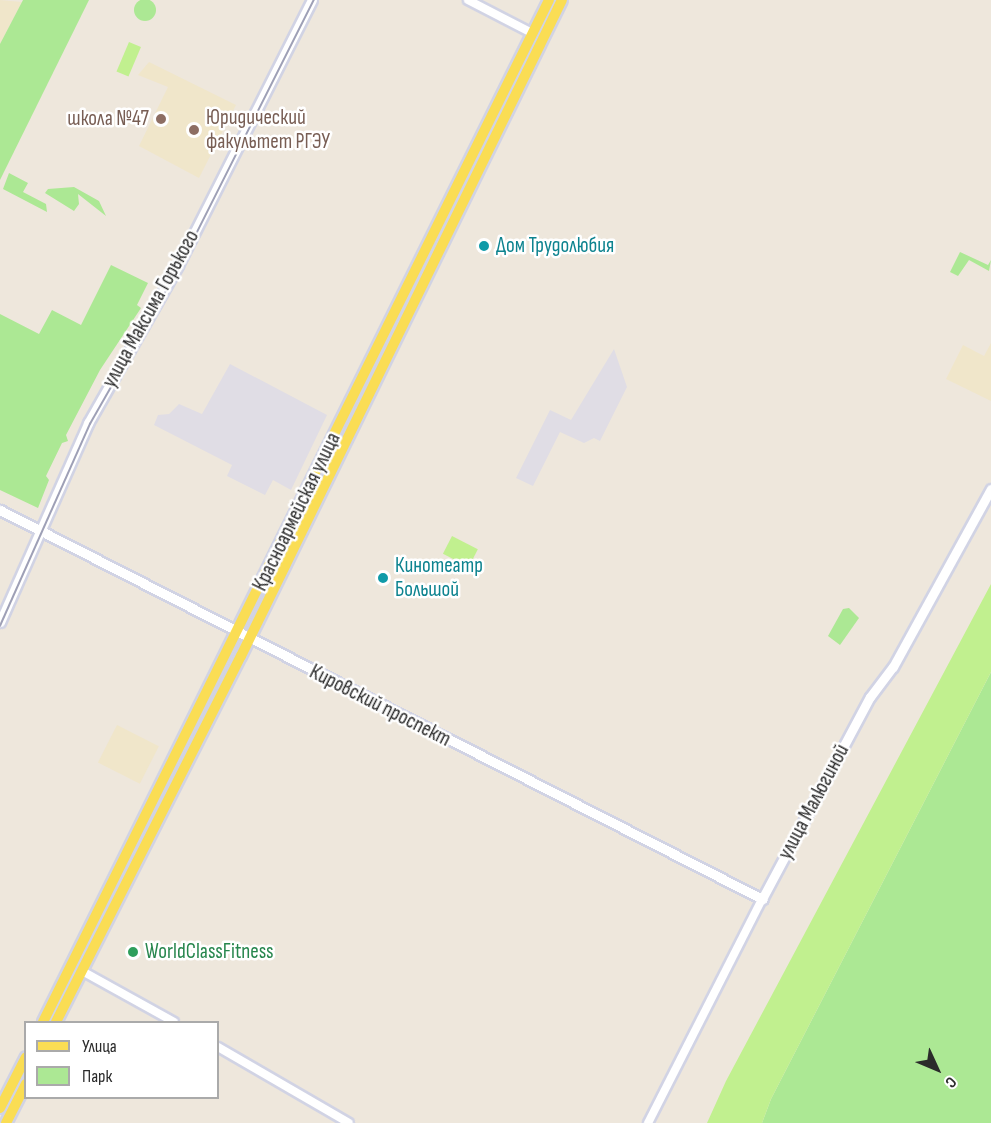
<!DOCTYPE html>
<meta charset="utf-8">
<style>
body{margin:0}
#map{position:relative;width:991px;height:1123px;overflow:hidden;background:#eee7dc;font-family:"Sofia Sans Condensed",sans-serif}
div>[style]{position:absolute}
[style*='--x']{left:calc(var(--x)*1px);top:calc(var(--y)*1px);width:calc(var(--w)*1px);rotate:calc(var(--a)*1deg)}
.industrial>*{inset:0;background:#e0dde5}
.education>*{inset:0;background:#f0e6ca;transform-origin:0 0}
.green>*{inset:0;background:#ace894}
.round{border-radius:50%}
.pitch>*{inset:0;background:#c1f08f;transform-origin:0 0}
.roads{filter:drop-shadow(2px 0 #d1d3e4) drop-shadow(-2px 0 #d1d3e4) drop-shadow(0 2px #d1d3e4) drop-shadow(0 -2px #d1d3e4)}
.tertiary>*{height:8px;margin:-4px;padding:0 4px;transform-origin:4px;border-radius:4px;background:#fff}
.secondary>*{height:9px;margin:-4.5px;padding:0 4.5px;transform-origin:4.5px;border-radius:4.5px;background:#fff}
.primary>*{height:10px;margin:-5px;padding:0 5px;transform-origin:5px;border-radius:5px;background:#fadd54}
.tram>*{height:1.5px;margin:-0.75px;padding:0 0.75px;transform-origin:0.75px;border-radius:0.75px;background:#9ea0b6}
.dots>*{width:16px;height:16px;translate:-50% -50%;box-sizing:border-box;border:3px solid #fff;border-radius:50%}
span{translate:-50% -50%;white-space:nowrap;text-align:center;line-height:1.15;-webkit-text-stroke:5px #fff;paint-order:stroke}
.education-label{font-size:21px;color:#785e54}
.left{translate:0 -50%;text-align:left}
.right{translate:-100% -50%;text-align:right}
.culture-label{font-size:21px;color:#0d838f}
.street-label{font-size:21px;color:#2b2b2b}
.leisure-label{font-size:21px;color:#27864d}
.legend{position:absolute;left:24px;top:1021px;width:195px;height:78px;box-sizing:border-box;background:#fff;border:2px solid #aaa;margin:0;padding:8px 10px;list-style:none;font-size:18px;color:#2b2b2b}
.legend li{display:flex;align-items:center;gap:12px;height:30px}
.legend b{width:30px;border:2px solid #aaa}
.north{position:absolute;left:907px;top:1039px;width:60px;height:60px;-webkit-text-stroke:4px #fff;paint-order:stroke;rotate:134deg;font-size:16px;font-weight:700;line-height:24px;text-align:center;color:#2b2b2b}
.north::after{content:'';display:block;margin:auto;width:21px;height:27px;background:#2b2b2b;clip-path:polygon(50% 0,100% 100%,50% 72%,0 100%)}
</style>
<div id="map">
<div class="industrial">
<div style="clip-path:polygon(614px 349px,627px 387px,600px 441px,594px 438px,584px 443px,560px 432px,533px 486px,516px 478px,550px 410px,571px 420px)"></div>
<div style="clip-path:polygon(230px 364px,327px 415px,291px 490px,273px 480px,265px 495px,227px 476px,232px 465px,154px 425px,158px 415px,169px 414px,179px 404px,202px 414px)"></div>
</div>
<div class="education">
<div style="clip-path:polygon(0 0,22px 2px,0 44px)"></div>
<div style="clip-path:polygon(149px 62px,236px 105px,199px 178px,139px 146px,168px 87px,138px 75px)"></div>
<div style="clip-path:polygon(991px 343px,991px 401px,946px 379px,963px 345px,984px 356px)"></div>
<div style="left:117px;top:725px;width:47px;height:42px;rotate:27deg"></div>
</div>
<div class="green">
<div class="round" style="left:134px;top:-1px;width:22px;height:22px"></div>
<div style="clip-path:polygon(23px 0,89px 0,0 180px,0 44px)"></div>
<div style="clip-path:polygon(9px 173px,28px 183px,23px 192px,46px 204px,47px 212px,3px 189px)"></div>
<div style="clip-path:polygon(74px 187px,99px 201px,106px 216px,78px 194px,79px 204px,74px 211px,45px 193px,48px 189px)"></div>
<div style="clip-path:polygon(960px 252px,988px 265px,991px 260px,989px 271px,969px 260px,958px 276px,950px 272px)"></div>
<div style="clip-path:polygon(111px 265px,148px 283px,137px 305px,141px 308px,100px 370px,66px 435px,68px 441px,62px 443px,46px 476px,49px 480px,38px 508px,0 490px,0 314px,39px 334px,52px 310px,81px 325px)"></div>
<div style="clip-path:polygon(849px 608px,859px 618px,840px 645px,828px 636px,843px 609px)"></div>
<div style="clip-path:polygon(991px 672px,991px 1123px,762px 1123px,771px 1099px)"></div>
</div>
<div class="pitch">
<div style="left:129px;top:42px;width:13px;height:32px;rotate:23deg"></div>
<div style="left:452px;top:536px;width:29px;height:20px;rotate:27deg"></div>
<div style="clip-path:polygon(991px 584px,991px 672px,771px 1099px,762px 1123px,707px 1123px,726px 1081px)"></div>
</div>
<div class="roads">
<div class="tertiary">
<div style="--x:468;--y:0;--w:72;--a:27.3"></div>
<div style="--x:82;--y:971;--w:105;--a:29"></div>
<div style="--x:218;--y:1047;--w:151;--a:30.1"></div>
<div style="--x:648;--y:1123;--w:251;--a:-63"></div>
</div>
<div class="secondary">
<div style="--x:0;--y:510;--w:856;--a:27.04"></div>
<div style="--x:762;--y:899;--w:229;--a:-61.9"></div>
<div style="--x:870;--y:697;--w:38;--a:-53"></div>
<div style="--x:893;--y:667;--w:203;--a:-61.2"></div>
<div style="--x:0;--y:622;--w:218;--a:-66.1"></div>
<div style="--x:88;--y:423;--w:182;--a:-60.3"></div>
<div style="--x:178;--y:265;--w:297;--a:-63.2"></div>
</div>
<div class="primary">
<div style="--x:43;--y:1022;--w:1140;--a:-63.66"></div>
<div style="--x:56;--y:1022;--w:410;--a:-63.2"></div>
<div style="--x:241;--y:656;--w:730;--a:-63.93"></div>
<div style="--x:0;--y:1108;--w:57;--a:-63"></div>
<div style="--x:6;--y:1123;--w:44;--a:-62.9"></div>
</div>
</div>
<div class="tram">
<div style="--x:0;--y:626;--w:221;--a:-66"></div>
<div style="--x:90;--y:424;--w:182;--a:-60.3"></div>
<div style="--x:180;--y:266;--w:298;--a:-63.3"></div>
</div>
<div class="dots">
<div style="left:161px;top:119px;background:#8d6e63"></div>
<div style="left:194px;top:130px;background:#8d6e63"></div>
<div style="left:484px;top:246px;background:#0f9aa8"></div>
<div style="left:383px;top:578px;background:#0f9aa8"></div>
<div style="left:133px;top:952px;background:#2e9e5b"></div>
</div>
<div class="education-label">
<span class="left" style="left:206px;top:130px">Юридический<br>факультет РГЭУ</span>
<span class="right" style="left:149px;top:119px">школа №47</span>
</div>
<div class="culture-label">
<span class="left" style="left:496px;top:246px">Дом Трудолюбия</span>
<span class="left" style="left:395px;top:578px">Кинотеатр<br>Большой</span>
</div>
<div class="street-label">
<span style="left:151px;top:309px;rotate:-61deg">улица Максима Горького</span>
<span style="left:297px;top:512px;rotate:-64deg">Красноармейская улица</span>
<span style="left:380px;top:706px;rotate:27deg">Кировский проспект</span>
<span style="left:814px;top:802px;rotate:-62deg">улица Малюгиной</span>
</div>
<div class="leisure-label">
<span class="left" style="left:145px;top:952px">WorldClassFitness</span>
</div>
<ul class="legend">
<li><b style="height:8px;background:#fadd54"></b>Улица</li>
<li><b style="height:16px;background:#ace894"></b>Парк</li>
</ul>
<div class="north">С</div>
</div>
